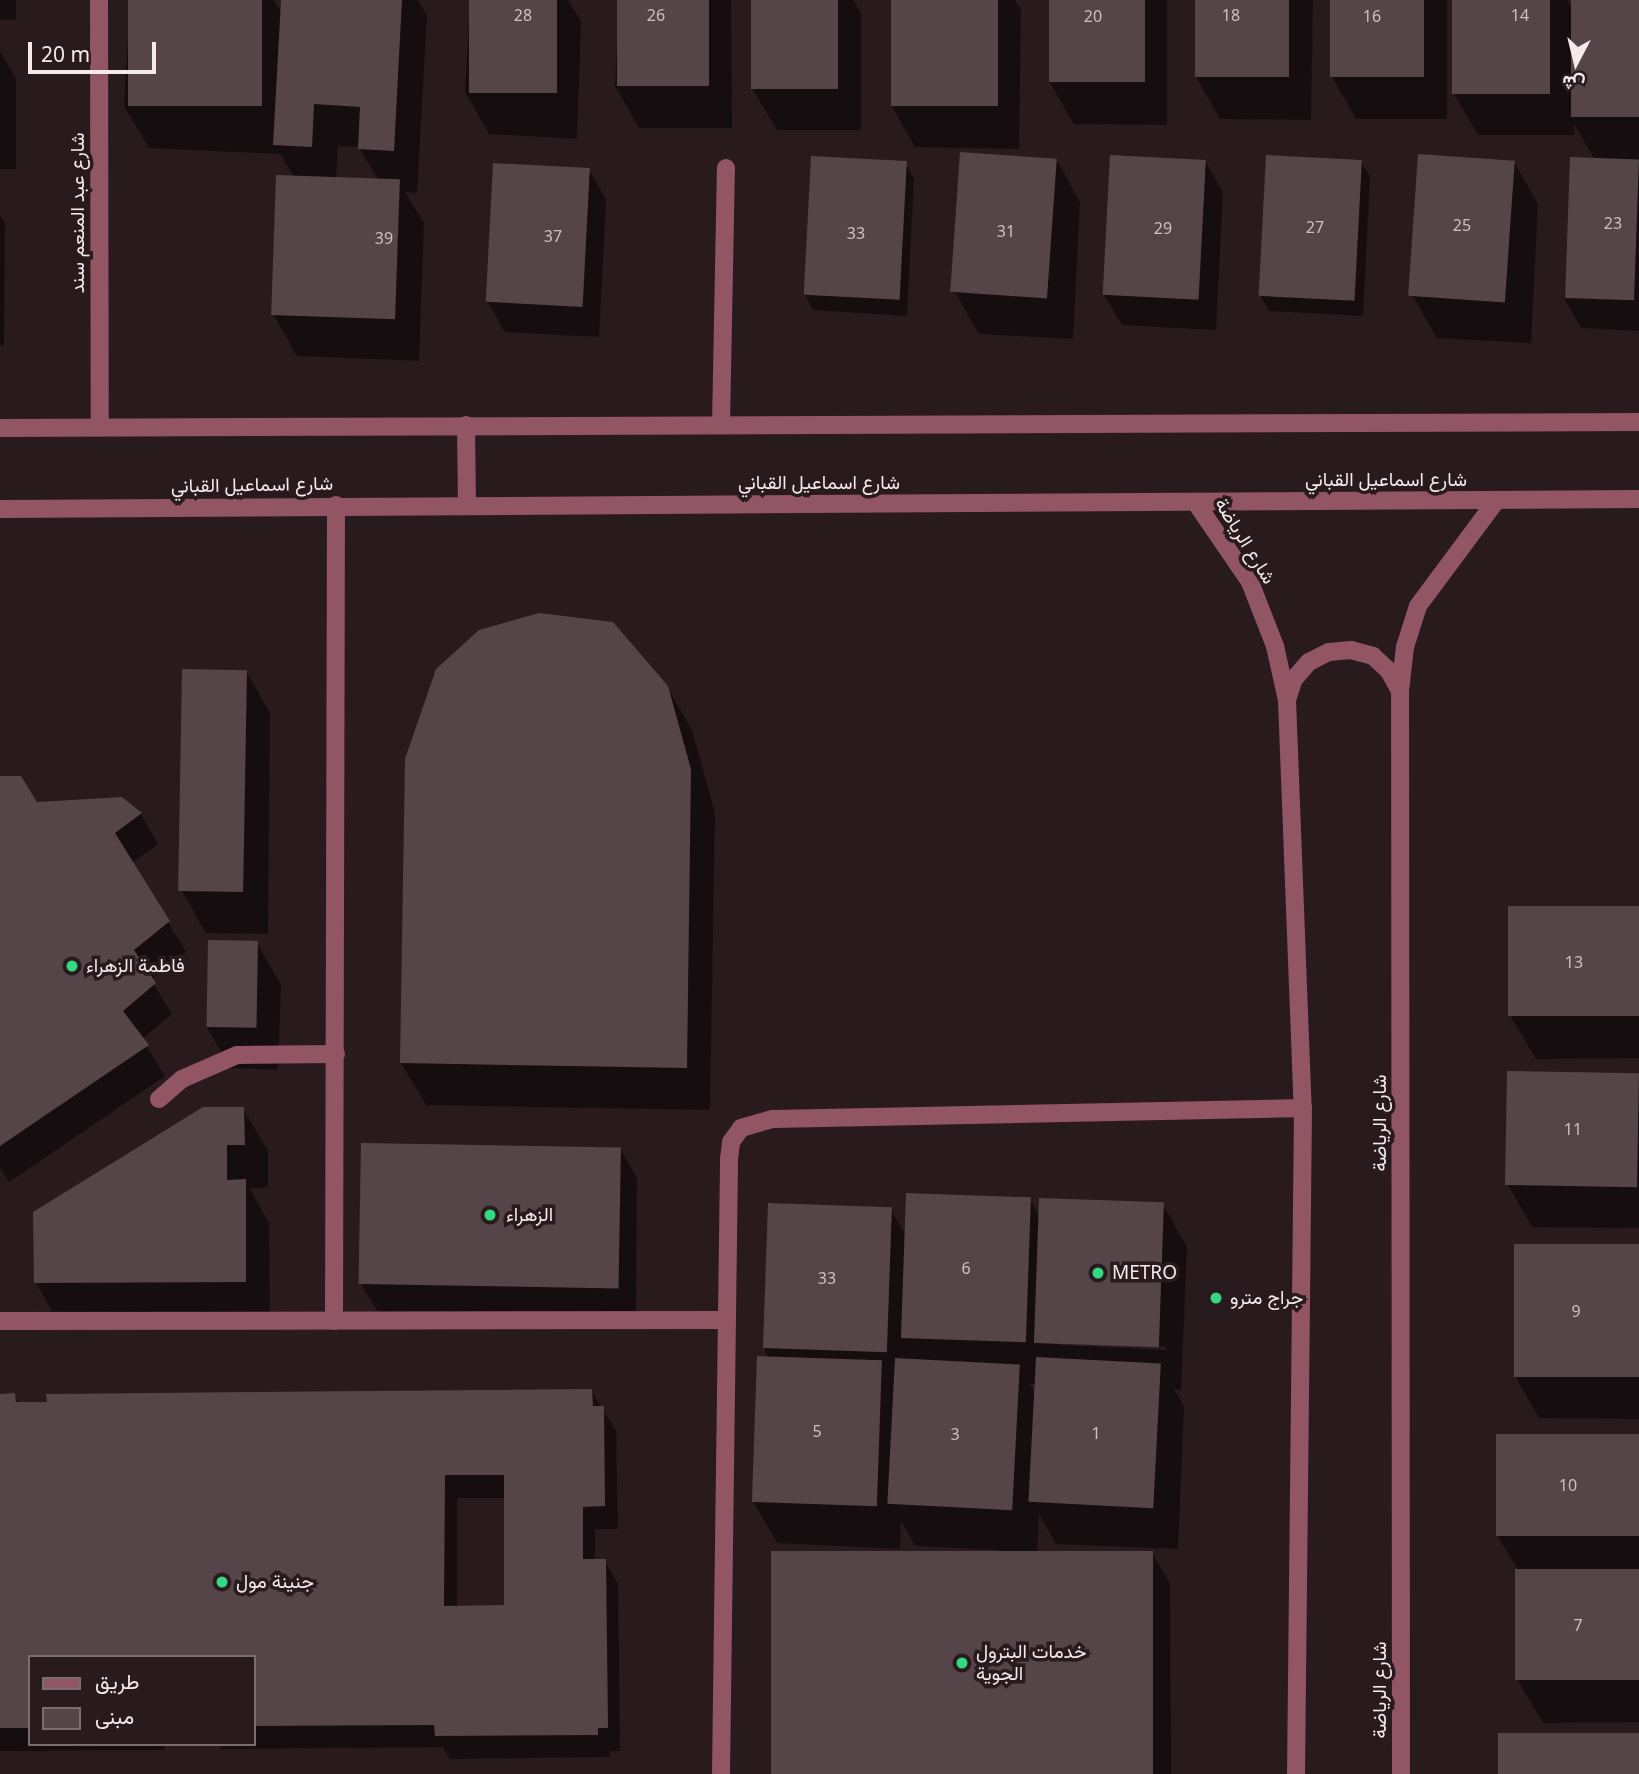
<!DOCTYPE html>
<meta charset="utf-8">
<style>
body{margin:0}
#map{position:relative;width:1639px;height:1774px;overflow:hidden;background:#291a1d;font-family:"Noto Sans",Vazirmatn,sans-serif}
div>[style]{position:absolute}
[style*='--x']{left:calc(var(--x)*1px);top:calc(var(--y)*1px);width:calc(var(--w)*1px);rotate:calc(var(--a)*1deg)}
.shadow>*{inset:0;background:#0007;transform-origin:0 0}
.building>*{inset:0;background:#554448;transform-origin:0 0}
.service>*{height:18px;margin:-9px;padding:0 9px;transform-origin:9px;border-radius:9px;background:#925564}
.minor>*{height:18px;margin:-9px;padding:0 9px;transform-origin:9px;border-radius:9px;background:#925564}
.tertiary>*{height:18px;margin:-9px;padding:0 9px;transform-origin:9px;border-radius:9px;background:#925564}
.dots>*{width:19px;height:19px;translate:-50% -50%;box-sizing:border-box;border:4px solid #291a1d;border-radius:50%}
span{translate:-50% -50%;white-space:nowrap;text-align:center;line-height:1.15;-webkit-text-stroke:7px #291a1d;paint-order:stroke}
.number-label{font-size:16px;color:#ccc0c2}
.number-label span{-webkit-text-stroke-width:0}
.street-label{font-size:19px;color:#f4e9eb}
.poi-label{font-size:19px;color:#f4e9eb}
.left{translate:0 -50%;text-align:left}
.legend{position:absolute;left:28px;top:1655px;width:228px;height:91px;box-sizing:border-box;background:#291a1d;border:2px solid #7a6d6f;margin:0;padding:9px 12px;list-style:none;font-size:21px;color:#f4e9eb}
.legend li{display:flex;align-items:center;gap:14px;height:35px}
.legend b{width:35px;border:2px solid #7a6d6f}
.north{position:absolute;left:1541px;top:28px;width:70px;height:70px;-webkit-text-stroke:5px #291a1d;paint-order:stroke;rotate:187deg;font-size:19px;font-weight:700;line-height:28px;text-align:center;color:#f4e9eb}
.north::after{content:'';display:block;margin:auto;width:24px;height:32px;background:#f4e9eb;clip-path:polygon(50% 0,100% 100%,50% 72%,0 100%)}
.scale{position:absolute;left:28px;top:42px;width:128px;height:32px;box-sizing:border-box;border:4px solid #f4e9eb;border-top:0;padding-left:9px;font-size:21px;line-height:24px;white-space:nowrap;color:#f4e9eb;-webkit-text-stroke:5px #291a1d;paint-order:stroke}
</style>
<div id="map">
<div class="shadow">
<div style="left:0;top:0;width:16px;height:20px"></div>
<div style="clip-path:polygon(evenodd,130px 0,274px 0,282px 14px,283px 0,418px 0,427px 16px,417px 193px,405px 192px,424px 223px,419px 361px,297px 356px,273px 314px,294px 177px,280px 154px,149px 148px,124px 106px,130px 0,338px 146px,359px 147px,379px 181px,336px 179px,338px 146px)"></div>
<div style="clip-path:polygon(470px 0,568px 0,581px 22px,577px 139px,489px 134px,465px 92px)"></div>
<div style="clip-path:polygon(619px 0,731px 0,732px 128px,639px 128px,615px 86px)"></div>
<div style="clip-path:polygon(753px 0,853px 0,861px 14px,861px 130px,777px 130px,752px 88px)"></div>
<div style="clip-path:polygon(892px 0,1015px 0,1021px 10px,1019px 149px,915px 147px,891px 105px)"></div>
<div style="clip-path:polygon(1051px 0,1167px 0,1167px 125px,1074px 124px,1049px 81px)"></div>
<div style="clip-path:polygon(1197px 0,1313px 0,1311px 120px,1220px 119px,1196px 77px)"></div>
<div style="clip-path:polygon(1332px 0,1447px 0,1447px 119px,1356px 119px,1332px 77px)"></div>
<div style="clip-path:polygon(1454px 0,1567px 0,1572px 8px,1572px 0,1639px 0,1639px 331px,1581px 328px,1564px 298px,1595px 160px,1574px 124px,1575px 135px,1478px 135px,1453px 93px)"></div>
<div style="clip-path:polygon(0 51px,16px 78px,16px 169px,0 169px)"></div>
<div style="clip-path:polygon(1056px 159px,1080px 202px,1073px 339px,979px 334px,955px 292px)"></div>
<div style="clip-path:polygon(1205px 161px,1223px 192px,1216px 330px,1122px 325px,1104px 295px)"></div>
<div style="clip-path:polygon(1361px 162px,1370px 177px,1363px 316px,1269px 311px,1260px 295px)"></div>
<div style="clip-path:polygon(1514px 162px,1538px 204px,1531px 343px,1437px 338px,1412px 295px)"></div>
<div style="clip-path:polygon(905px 163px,914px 178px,907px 316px,813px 310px,805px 295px)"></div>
<div style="clip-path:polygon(589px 170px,606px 200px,599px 337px,505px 332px,487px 301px)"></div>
<div style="clip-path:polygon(0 215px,5px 224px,4px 346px,0 345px)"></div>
<div style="clip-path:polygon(246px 671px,270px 713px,268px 934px,206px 933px,182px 891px)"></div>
<div style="clip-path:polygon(667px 687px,692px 730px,715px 813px,710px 1110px,426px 1105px,401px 1063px)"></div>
<div style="clip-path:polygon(0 778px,36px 804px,121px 798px,141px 814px,158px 844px,132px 863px,186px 952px,151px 980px,172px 1014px,142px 1039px,165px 1076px,9px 1182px,0 1168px)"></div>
<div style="clip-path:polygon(1639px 908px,1639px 1058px,1536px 1059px,1511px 1017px)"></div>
<div style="clip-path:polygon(257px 943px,281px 985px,278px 1070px,231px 1068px,206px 1026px)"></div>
<div style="clip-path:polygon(1639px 1074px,1639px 1228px,1532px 1227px,1508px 1185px)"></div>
<div style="clip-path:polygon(243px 1109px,268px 1151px,268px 1187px,250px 1189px,269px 1223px,270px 1323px,60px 1325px,36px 1283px)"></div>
<div style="clip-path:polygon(620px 1148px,637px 1178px,636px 1317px,379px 1314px,361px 1284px)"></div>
<div style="clip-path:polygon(evenodd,1030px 1200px,1040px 1217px,1163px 1205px,1187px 1247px,1181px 1390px,1174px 1389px,1184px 1406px,1178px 1549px,1056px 1544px,1039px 1514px,1037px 1553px,1152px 1553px,1170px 1583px,1171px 1774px,772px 1774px,999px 1550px,915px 1546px,901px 1521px,900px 1549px,777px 1543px,753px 1501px,769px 1358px,763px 1347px,891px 1210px,906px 1236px,1030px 1200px,1058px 1342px,1166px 1347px,1166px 1350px,1058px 1345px,1058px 1342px,1030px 1200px,1030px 1384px,1037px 1384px,1037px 1396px,1030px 1384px)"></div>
<div style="clip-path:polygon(1639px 1247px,1639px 1419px,1539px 1418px,1515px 1376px)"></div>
<div style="clip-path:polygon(evenodd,591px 1391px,616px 1431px,618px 1529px,595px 1529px,595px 1561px,605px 1561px,618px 1584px,620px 1751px,610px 1751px,610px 1757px,450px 1759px,443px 1747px,221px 1749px,218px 1744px,254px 1744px,254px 1657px,30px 1657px,30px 1744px,164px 1744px,165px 1750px,0 1751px,0 1395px,14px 1395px,19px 1404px,591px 1391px,457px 1498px,505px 1498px,506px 1607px,457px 1607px,457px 1498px)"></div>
<div style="clip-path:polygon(1639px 1436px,1639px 1722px,1543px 1723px,1518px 1681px,1519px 1572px,1498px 1536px)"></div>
</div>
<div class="building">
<div style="left:128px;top:0;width:134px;height:106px"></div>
<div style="clip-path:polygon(281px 0,402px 0,394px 151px,358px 149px,360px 107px,314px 104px,312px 147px,273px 145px)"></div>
<div style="left:469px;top:0;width:88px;height:93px"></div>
<div style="left:617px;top:0;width:92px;height:86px"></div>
<div style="left:751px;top:0;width:87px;height:89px"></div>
<div style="left:891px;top:0;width:107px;height:106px"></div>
<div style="left:1049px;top:0;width:96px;height:82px"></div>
<div style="left:1195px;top:0;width:94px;height:77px"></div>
<div style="left:1330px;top:0;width:94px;height:77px"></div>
<div style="left:1452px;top:0;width:98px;height:94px"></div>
<div style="left:1571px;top:0;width:68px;height:117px"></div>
<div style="left:960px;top:152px;width:97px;height:140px;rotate:4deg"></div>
<div style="left:1418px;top:154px;width:97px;height:142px;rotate:4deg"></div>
<div style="left:1110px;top:155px;width:96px;height:140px;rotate:3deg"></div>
<div style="left:1266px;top:155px;width:96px;height:141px;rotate:3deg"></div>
<div style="left:811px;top:156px;width:96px;height:139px;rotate:3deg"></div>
<div style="left:1570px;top:157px;width:69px;height:141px;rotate:2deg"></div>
<div style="left:493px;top:163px;width:97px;height:139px;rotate:3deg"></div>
<div style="left:276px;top:175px;width:124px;height:140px;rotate:2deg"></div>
<div style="clip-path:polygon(539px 613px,613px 622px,668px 686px,691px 769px,687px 1068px,400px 1063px,405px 759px,436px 669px,479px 630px)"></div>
<div style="left:182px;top:669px;width:65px;height:222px;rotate:1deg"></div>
<div style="clip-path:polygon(0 776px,21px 776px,37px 802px,122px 797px,142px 813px,115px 833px,170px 921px,134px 950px,156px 983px,123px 1011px,149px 1045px,0 1146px)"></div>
<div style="left:1639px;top:906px;width:110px;height:131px;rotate:90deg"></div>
<div style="left:208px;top:940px;width:50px;height:87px;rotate:1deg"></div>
<div style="left:1507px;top:1071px;width:132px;height:114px;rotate:1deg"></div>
<div style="clip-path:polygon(203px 1107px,244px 1107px,245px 1145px,227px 1145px,227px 1180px,246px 1179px,246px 1282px,34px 1283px,33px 1212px)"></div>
<div style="left:361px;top:1143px;width:260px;height:141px;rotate:1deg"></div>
<div style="left:906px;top:1193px;width:125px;height:145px;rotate:2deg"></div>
<div style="left:1039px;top:1198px;width:125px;height:145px;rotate:2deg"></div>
<div style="left:768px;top:1203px;width:124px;height:145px;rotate:2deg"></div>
<div style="left:1514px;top:1244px;width:125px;height:133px"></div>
<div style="left:757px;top:1356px;width:125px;height:146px;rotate:2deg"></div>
<div style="left:1036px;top:1357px;width:125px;height:145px;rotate:3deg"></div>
<div style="left:895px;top:1358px;width:125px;height:146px;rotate:3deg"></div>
<div style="clip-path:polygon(evenodd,592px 1389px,593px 1406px,604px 1406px,605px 1506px,583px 1507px,583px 1559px,606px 1559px,608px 1728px,598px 1728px,598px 1735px,435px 1736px,434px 1725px,254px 1726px,254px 1657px,30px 1657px,30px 1728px,0 1728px,0 1394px,15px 1393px,16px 1402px,47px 1402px,46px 1394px,592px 1389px,445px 1475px,504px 1475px,504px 1605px,444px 1606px,445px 1475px)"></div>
<div style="left:1496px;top:1434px;width:143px;height:102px"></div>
<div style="left:771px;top:1551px;width:382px;height:223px"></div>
<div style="left:1639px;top:1569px;width:111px;height:124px;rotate:90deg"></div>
<div style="left:1639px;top:1733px;width:41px;height:141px;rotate:90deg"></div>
</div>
<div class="service">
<div style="--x:721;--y:425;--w:257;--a:-88.9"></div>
<div style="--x:159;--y:1099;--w:30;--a:-41"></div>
<div style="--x:182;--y:1079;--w:60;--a:-23.6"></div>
<div style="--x:237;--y:1055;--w:99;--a:-0.6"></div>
</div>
<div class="minor">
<div style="--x:99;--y:0;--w:427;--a:89.9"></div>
<div style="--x:0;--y:1321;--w:726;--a:-0.08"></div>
<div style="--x:334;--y:1321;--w:816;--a:-89.86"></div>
<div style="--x:721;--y:1774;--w:615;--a:-89.25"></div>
<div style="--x:729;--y:1159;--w:17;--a:-83"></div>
<div style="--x:731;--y:1142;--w:17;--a:-54"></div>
<div style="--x:741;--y:1128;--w:33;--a:-16"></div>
<div style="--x:773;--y:1119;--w:530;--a:-1.19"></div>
</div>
<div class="tertiary">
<div style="--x:466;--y:425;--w:81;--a:89.3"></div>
<div style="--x:0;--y:428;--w:1639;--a:-0.21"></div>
<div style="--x:1196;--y:503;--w:96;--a:55.6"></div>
<div style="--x:1250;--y:582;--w:69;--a:68.7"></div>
<div style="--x:1275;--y:646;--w:55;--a:77.5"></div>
<div style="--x:1287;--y:700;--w:408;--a:87.8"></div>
<div style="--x:1303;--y:1108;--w:666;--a:90.6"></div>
<div style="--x:0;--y:509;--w:1639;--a:-0.35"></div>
<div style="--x:1287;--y:700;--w:22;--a:-72"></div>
<div style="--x:1294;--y:679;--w:23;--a:-49"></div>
<div style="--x:1309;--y:662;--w:22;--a:-27"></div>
<div style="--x:1329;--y:652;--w:22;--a:-5"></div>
<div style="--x:1351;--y:650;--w:23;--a:15"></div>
<div style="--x:1373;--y:656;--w:22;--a:43"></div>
<div style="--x:1389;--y:671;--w:23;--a:61"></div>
<div style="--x:1401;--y:1774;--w:1083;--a:-90.05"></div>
<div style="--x:1400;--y:691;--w:44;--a:-83.5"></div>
<div style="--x:1405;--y:647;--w:43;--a:-72.4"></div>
<div style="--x:1418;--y:606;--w:131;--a:-53.4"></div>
</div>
<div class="dots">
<div style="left:72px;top:966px;background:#32d882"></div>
<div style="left:490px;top:1215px;background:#32d882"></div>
<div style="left:1098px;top:1273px;background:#32d882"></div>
<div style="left:1216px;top:1298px;background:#32d882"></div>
<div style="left:222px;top:1582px;background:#32d882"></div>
<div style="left:962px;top:1663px;background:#32d882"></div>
</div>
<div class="number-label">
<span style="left:523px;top:15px">28</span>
<span style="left:656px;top:15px">26</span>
<span style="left:1231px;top:15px">18</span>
<span style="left:1520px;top:15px">14</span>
<span style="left:1093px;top:16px">20</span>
<span style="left:1372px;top:16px">16</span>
<span style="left:1613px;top:223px">23</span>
<span style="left:1462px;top:225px">25</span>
<span style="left:1315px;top:227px">27</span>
<span style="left:1163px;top:228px">29</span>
<span style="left:1006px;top:231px">31</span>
<span style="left:856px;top:233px">33</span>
<span style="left:553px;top:236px">37</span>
<span style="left:384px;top:238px">39</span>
<span style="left:1574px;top:962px">13</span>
<span style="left:1573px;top:1129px">11</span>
<span style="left:966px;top:1268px">6</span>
<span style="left:827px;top:1278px">33</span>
<span style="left:1576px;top:1311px">9</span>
<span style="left:817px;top:1431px">5</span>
<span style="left:1096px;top:1433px">1</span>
<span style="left:955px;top:1434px">3</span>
<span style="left:1568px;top:1485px">10</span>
<span style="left:1578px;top:1625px">7</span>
</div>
<div class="street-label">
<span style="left:78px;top:213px;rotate:-90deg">شارع عبد المنعم سند</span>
<span style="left:1386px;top:480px">شارع اسماعيل القباني</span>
<span style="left:819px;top:483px">شارع اسماعيل القباني</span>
<span style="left:252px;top:485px;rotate:-1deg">شارع اسماعيل القباني</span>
<span style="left:1245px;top:541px;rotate:58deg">شارع الرياضة</span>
<span style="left:1380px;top:1123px;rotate:-90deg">شارع الرياضة</span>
<span style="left:1380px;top:1690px;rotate:-90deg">شارع الرياضة</span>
</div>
<div class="poi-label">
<span class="left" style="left:86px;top:966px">فاطمة الزهراء</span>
<span class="left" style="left:506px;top:1215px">الزهراء</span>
<span class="left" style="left:1112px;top:1273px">METRO</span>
<span class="left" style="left:1230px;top:1298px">جراج مترو</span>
<span class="left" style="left:236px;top:1582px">جنينة مول</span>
<span class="left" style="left:976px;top:1663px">خدمات البترول<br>الجوية</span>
</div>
<ul class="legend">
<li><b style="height:9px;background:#925564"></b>طريق</li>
<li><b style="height:19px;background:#554448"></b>مبنى</li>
</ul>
<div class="north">ش</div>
<div class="scale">20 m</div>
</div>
